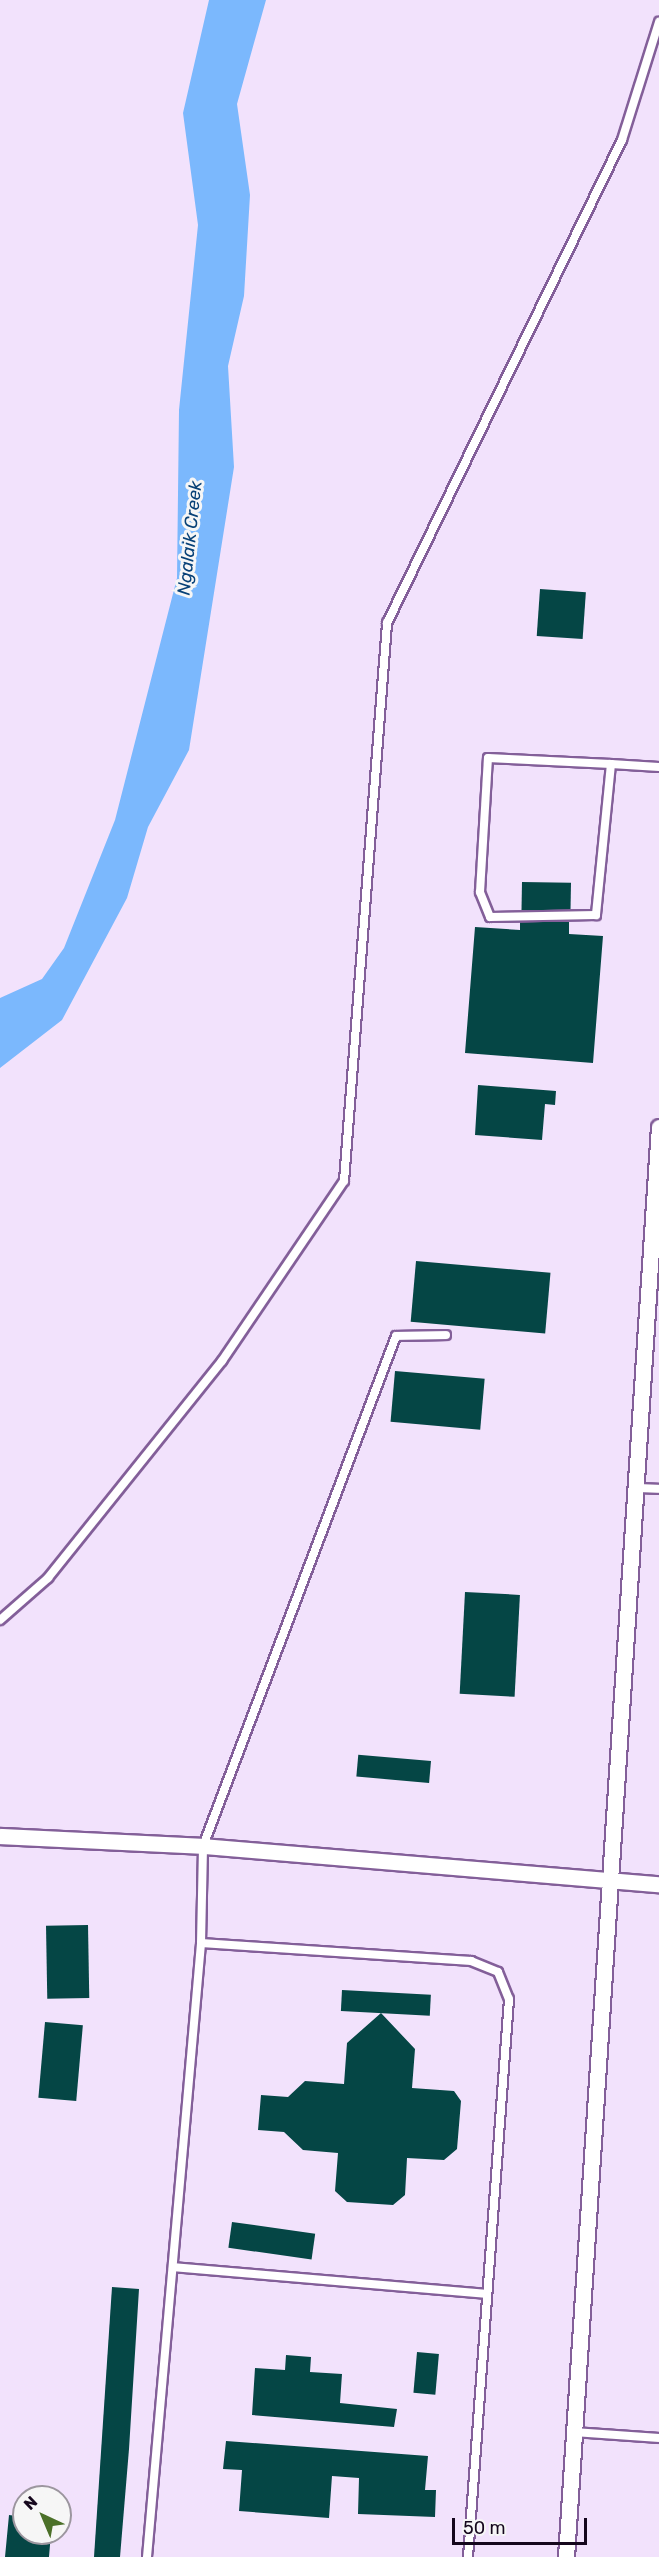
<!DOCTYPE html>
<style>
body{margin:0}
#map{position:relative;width:659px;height:2557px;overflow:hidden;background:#f2e2fc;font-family:Rubik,sans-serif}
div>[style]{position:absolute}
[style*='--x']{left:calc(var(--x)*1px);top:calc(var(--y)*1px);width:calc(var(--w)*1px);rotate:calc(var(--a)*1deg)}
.water>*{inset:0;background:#7bb8fd}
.building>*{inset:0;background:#054645;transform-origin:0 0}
.roads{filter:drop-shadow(2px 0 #835f99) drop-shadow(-2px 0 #835f99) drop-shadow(0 2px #835f99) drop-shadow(0 -2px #835f99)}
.lane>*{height:8px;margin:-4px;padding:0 4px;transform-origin:4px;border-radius:4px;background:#fff}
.street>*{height:15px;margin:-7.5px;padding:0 7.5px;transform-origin:7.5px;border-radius:7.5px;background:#fff}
span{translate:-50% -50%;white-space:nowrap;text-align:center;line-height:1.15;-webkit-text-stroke:6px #f6f6f6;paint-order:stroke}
.water-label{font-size:18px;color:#074177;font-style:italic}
.north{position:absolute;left:12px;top:2485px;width:60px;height:60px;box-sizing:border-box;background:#f6f6f6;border:2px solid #9c969f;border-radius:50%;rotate:316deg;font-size:16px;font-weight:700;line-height:24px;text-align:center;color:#15071d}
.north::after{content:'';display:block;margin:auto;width:21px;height:27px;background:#4b7029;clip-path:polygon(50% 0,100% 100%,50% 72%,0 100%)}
.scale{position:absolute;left:452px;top:2518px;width:135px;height:27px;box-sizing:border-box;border:3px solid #15071d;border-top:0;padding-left:8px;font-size:18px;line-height:21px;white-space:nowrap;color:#15071d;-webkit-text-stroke:4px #f6f6f6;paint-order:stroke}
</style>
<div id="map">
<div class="water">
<div style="clip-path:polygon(209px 0,266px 0,237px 104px,250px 195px,244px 296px,228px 366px,234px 467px,189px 750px,148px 827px,127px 898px,62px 1020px,0 1068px,0 998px,42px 979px,64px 948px,115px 820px,177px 578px,179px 410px,198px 225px,183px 113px)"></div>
</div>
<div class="building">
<div style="left:540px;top:589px;width:46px;height:47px;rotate:4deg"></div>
<div style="left:522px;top:882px;width:49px;height:28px;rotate:1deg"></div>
<div style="clip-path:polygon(520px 922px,569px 922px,569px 934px,603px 936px,593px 1063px,465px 1053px,475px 927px,520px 930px)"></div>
<div style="clip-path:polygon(478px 1085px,556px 1091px,555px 1105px,545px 1104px,542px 1140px,475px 1135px)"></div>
<div style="left:416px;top:1261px;width:135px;height:61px;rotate:5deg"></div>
<div style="left:395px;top:1371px;width:90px;height:51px;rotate:5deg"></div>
<div style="left:465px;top:1592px;width:55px;height:102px;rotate:3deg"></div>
<div style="left:431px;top:1761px;width:22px;height:73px;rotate:95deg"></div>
<div style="left:88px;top:1925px;width:73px;height:42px;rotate:89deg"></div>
<div style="left:342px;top:1990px;width:89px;height:21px;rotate:3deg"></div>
<div style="clip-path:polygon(381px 2013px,415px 2049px,412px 2088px,454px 2091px,461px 2101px,457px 2149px,444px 2160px,407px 2158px,405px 2195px,393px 2205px,347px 2202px,335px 2191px,338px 2153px,303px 2150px,284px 2132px,258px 2130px,261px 2095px,288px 2097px,305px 2081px,344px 2084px,347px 2043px)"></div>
<div style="left:45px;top:2022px;width:38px;height:76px;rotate:5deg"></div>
<div style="left:232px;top:2222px;width:84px;height:26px;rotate:8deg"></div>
<div style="clip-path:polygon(112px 2287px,139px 2289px,129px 2449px,120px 2557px,94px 2557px)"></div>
<div style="left:417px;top:2352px;width:22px;height:41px;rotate:5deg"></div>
<div style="clip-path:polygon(286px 2355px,311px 2357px,310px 2372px,342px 2374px,340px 2403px,397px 2409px,394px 2427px,252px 2415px,255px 2368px,285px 2370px)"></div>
<div style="clip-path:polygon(226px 2441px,428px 2456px,425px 2490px,436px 2490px,435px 2517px,358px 2514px,359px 2478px,332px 2476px,329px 2518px,239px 2511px,242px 2470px,223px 2469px)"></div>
<div style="clip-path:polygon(9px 2515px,24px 2517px,24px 2533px,51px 2533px,49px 2557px,5px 2557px)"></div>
</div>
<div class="roads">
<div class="lane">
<div style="--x:611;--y:764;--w:152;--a:95.7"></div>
<div style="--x:596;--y:915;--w:106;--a:178.9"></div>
<div style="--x:490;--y:917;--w:27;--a:-112"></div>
<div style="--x:480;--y:892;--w:134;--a:-86.6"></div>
<div style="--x:488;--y:758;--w:123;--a:2.8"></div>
<div style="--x:611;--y:764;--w:48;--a:3.6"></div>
<div style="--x:636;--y:1488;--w:23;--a:2"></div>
<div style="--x:0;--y:1620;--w:64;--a:-41.2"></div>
<div style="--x:48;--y:1578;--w:278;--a:-51.3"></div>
<div style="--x:222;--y:1361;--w:217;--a:-55.9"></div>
<div style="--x:344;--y:1181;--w:560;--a:-85.59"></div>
<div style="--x:387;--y:623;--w:537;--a:-64.06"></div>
<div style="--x:622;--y:140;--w:124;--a:-72.6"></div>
<div style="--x:201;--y:1943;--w:271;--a:3.8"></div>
<div style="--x:471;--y:1961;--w:29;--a:22"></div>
<div style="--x:498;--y:1972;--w:29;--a:68"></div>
<div style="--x:509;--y:1999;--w:560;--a:94.2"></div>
<div style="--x:173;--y:2267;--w:315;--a:4.9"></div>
<div style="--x:574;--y:2432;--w:85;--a:4"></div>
<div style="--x:147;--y:2557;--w:616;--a:-84.97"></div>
<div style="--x:201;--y:1943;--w:97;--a:-88.8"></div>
<div style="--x:203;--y:1846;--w:545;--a:-69.27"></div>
<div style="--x:396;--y:1336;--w:50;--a:-1.1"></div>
</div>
<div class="street">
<div style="--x:0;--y:1836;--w:203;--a:2.8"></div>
<div style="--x:203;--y:1846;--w:458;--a:4.8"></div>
<div style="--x:566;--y:2557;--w:1433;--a:-86.28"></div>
</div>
</div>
<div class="water-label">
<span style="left:190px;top:538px;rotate:-84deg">Ngalaik Creek</span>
</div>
<div class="north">N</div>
<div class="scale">50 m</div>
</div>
